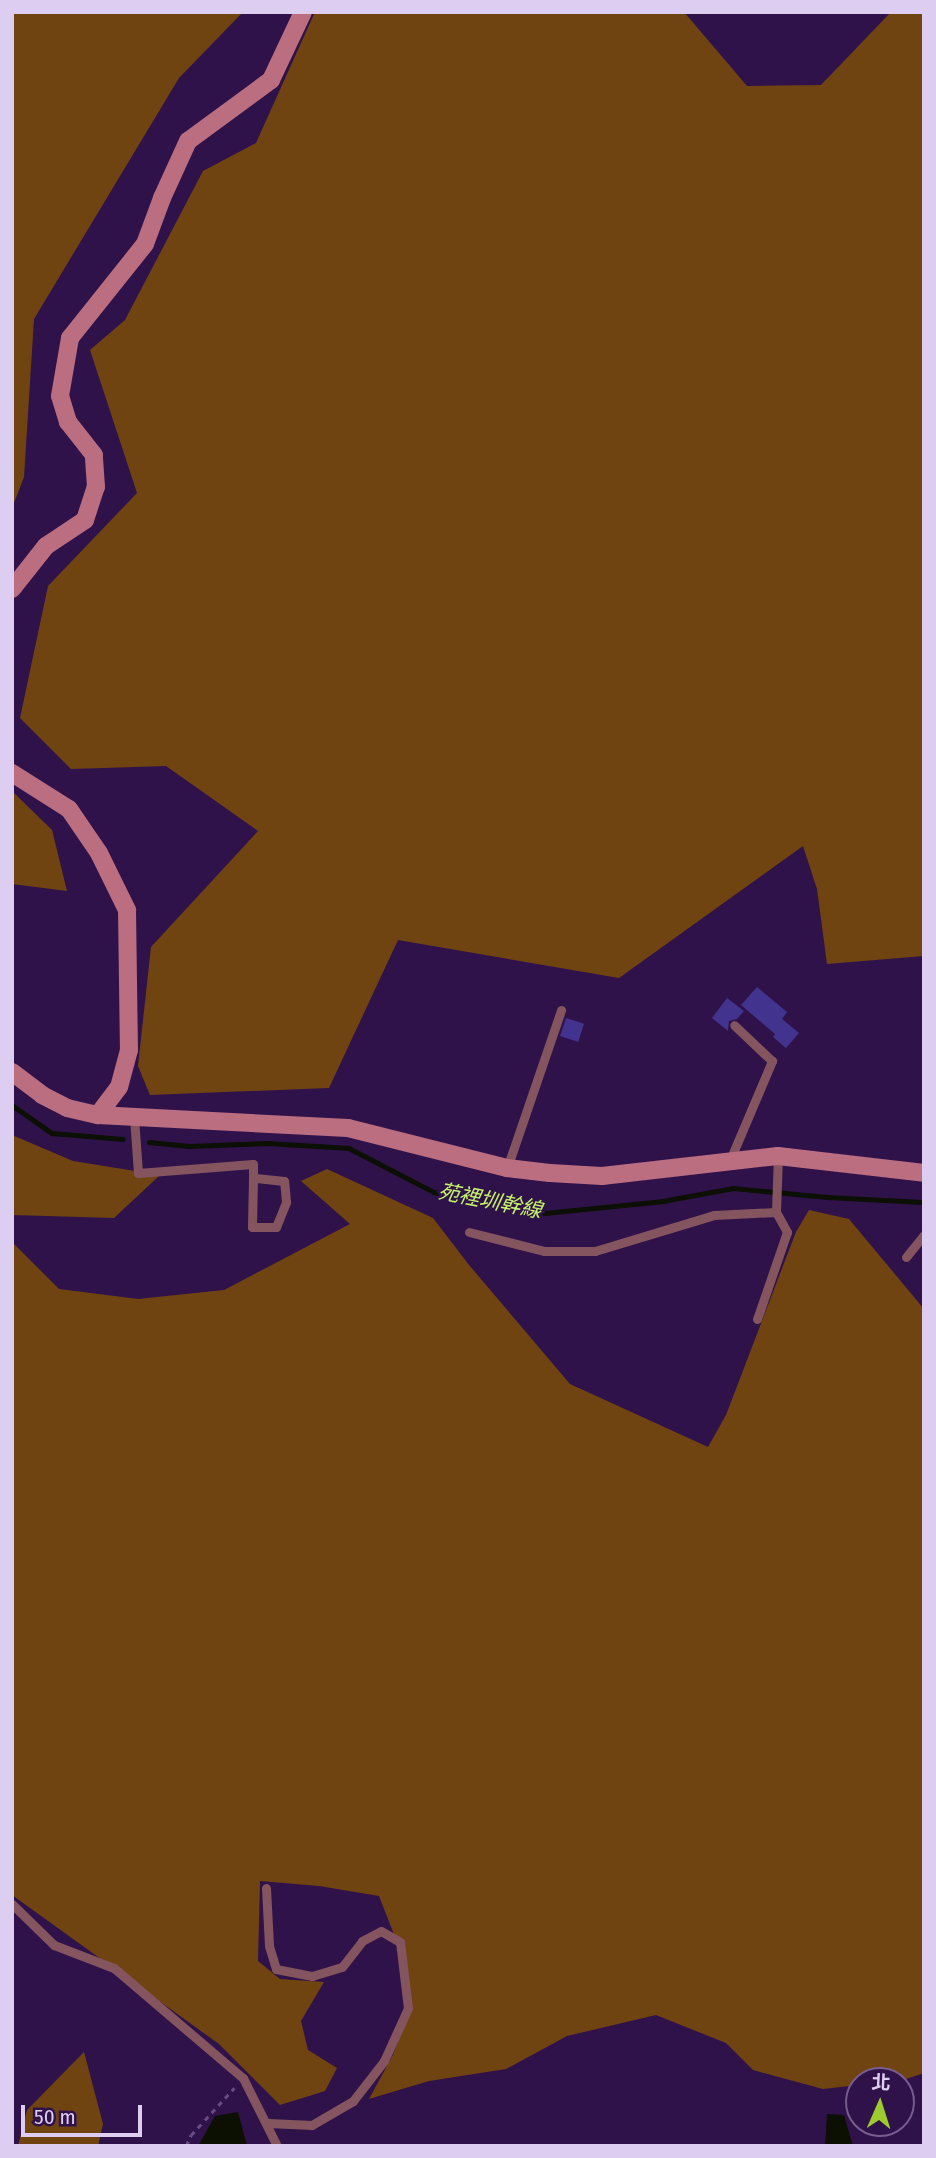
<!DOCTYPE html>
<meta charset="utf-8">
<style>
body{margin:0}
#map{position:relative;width:936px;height:2158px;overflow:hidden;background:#30124a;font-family:"Fira Sans Condensed","Noto Sans TC",sans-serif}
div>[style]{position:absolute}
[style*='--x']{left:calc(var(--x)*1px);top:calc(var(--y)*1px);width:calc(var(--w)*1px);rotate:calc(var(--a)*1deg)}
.forest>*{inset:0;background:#704411}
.water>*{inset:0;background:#0b1003}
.stream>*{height:4.5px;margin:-2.25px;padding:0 2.25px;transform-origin:2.25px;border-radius:2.25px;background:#0b1003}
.building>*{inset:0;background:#42338e;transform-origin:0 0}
.path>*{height:2.5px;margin-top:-1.25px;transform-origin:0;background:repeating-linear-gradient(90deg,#674d7f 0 5px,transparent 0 10px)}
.lane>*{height:9px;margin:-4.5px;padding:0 4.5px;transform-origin:4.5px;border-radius:4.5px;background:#84555f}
.secondary>*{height:18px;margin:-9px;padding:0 9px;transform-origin:9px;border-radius:9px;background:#ba6e80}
span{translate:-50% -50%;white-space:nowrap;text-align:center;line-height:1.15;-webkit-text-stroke:5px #30124a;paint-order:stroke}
.water-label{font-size:21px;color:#c6f468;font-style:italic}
.frame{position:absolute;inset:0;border:14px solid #ddcef1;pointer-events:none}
.north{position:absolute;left:845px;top:2067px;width:70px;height:70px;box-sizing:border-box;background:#30124a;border:2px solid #755d8d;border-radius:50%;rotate:3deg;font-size:19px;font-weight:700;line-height:28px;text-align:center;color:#ddcef1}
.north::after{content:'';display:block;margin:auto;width:24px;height:32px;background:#9dca2f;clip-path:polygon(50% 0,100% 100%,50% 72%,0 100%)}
.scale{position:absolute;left:21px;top:2105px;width:121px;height:32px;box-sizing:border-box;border:4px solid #ddcef1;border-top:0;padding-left:9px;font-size:21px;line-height:24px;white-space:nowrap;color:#ddcef1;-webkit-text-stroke:5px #30124a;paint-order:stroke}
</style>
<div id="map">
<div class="forest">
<div style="clip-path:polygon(12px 12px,243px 12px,179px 78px,34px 319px,24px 477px,12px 508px)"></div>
<div style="clip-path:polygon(315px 12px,684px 12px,747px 86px,821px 85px,891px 12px,924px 12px,924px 956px,827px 964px,817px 889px,803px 846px,619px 978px,398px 940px,329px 1088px,150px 1095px,138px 1066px,151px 947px,258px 831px,166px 766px,71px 769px,20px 718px,48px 586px,137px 493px,90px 350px,125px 320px,203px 171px,256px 143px)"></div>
<div style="clip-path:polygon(12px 791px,52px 830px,67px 891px,12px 884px)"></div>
<div style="clip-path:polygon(12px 1135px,73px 1161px,160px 1175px,114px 1218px,12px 1215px)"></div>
<div style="clip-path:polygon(327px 1169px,433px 1218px,469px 1265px,570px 1384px,708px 1447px,726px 1415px,796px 1232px,809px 1210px,849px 1219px,924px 1309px,924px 2073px,903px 2080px,859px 2081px,859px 2085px,823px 2089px,753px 2070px,726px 2043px,656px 2015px,567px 2036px,506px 2069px,429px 2081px,369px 2099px,393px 2055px,410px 2011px,397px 1942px,379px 1896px,319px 1886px,260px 1881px,258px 1961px,280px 1979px,324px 1982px,301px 2021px,308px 2050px,337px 2068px,325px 2091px,280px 2105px,219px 2044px,12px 1895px,12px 1242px,59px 1289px,138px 1299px,224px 1290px,350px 1224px,301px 1181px)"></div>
<div style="clip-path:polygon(84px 2052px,103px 2124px,98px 2146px,18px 2146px,27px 2110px)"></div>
</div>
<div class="water">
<div style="clip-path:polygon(238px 2112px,247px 2146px,198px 2146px,215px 2116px)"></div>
<div style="clip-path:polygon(827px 2114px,844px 2115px,853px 2146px,825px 2146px)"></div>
</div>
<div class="stream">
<div style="--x:12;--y:1105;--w:49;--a:35"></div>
<div style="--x:52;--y:1133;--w:71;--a:4.8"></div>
<div style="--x:149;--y:1142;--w:40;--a:5.7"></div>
<div style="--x:189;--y:1146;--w:78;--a:-2.2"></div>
<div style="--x:267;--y:1143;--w:82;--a:3.5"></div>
<div style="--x:349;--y:1148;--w:96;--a:27.4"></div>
<div style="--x:434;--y:1192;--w:113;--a:10.7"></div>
<div style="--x:545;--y:1213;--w:119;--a:-5.8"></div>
<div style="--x:663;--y:1201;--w:71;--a:-10.5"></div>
<div style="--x:733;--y:1188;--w:94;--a:5.5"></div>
<div style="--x:827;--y:1197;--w:96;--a:3"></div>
</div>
<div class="building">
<div style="clip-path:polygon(757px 987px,787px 1012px,782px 1019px,799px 1033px,786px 1048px,773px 1037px,775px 1034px,741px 1005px)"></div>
<div style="clip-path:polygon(727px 998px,744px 1011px,737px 1019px,729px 1021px,728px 1031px,712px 1018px)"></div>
<div style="left:566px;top:1018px;width:19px;height:19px;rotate:18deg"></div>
</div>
<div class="path">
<div style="--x:186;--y:2146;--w:12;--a:-66"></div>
<div style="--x:191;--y:2135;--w:64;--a:-47.5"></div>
</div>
<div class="lane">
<div style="--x:134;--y:1117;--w:56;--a:85.9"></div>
<div style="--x:138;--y:1173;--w:115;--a:-4.5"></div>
<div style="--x:253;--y:1164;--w:14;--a:90"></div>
<div style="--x:253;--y:1178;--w:49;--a:91.2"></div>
<div style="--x:252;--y:1227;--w:24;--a:0"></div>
<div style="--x:276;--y:1227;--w:27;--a:-68"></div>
<div style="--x:286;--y:1202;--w:21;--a:-95"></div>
<div style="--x:284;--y:1181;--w:31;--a:-174"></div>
<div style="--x:730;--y:1160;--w:108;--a:-67"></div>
<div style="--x:772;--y:1061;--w:52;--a:-136.5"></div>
<div style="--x:507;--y:1168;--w:167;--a:-71.1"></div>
<div style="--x:776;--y:1212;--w:56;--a:-88"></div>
<div style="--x:469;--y:1232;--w:77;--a:14.2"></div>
<div style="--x:544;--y:1251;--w:51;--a:0"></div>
<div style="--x:595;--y:1251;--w:124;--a:-16.8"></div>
<div style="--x:714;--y:1215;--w:62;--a:-2.8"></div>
<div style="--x:776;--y:1212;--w:23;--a:61"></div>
<div style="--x:787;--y:1232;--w:92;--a:109"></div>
<div style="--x:906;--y:1257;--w:28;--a:-51"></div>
<div style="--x:266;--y:1888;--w:58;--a:87"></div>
<div style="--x:269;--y:1946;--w:24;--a:73"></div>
<div style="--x:276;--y:1969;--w:37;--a:11"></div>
<div style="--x:312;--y:1976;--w:31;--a:-17"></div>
<div style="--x:342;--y:1967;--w:33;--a:-52"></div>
<div style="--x:362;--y:1941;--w:21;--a:-28"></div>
<div style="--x:381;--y:1931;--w:22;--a:30"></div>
<div style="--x:400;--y:1942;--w:66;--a:83.1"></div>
<div style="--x:408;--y:2008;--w:58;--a:114.4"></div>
<div style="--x:384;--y:2061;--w:51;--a:127.8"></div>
<div style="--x:353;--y:2101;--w:48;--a:149.7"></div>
<div style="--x:312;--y:2125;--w:44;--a:-177.4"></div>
<div style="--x:12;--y:1904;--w:59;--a:44.3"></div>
<div style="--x:54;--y:1945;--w:64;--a:21"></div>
<div style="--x:114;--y:1968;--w:170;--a:40.5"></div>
<div style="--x:243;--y:2078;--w:76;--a:63.4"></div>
</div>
<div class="secondary">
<div style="--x:12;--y:589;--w:55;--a:-51.7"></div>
<div style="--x:46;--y:546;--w:47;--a:-33.7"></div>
<div style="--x:85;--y:520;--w:35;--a:-72"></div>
<div style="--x:96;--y:487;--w:32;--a:-94"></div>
<div style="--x:94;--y:455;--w:42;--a:-128.2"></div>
<div style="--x:68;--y:422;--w:27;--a:-107"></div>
<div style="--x:60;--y:396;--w:59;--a:-80.2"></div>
<div style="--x:70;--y:338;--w:120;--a:-51.4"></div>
<div style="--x:145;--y:244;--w:49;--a:-69.7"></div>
<div style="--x:162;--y:198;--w:63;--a:-65.5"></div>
<div style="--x:188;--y:141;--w:103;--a:-36.3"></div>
<div style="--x:271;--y:80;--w:75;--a:-64.8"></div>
<div style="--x:12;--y:773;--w:67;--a:32.3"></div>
<div style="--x:69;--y:809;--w:53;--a:55.7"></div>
<div style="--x:99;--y:853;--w:64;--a:63.8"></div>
<div style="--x:127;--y:910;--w:140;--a:89.2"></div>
<div style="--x:129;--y:1050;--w:38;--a:105"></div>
<div style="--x:119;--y:1087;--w:35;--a:127"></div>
<div style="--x:12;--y:1072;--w:38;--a:37"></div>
<div style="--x:42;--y:1095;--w:28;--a:27"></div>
<div style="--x:67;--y:1108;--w:32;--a:13"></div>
<div style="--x:98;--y:1115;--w:250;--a:3"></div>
<div style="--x:348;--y:1128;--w:164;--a:14.1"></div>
<div style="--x:507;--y:1168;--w:43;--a:6.6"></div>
<div style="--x:550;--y:1173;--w:52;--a:3.3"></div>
<div style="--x:602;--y:1176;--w:177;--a:-6.5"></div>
<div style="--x:778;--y:1156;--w:147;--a:6.6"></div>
</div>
<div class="water-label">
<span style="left:490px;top:1201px;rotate:11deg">苑裡圳幹線</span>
</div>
<div class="frame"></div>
<div class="north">北</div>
<div class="scale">50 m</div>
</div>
